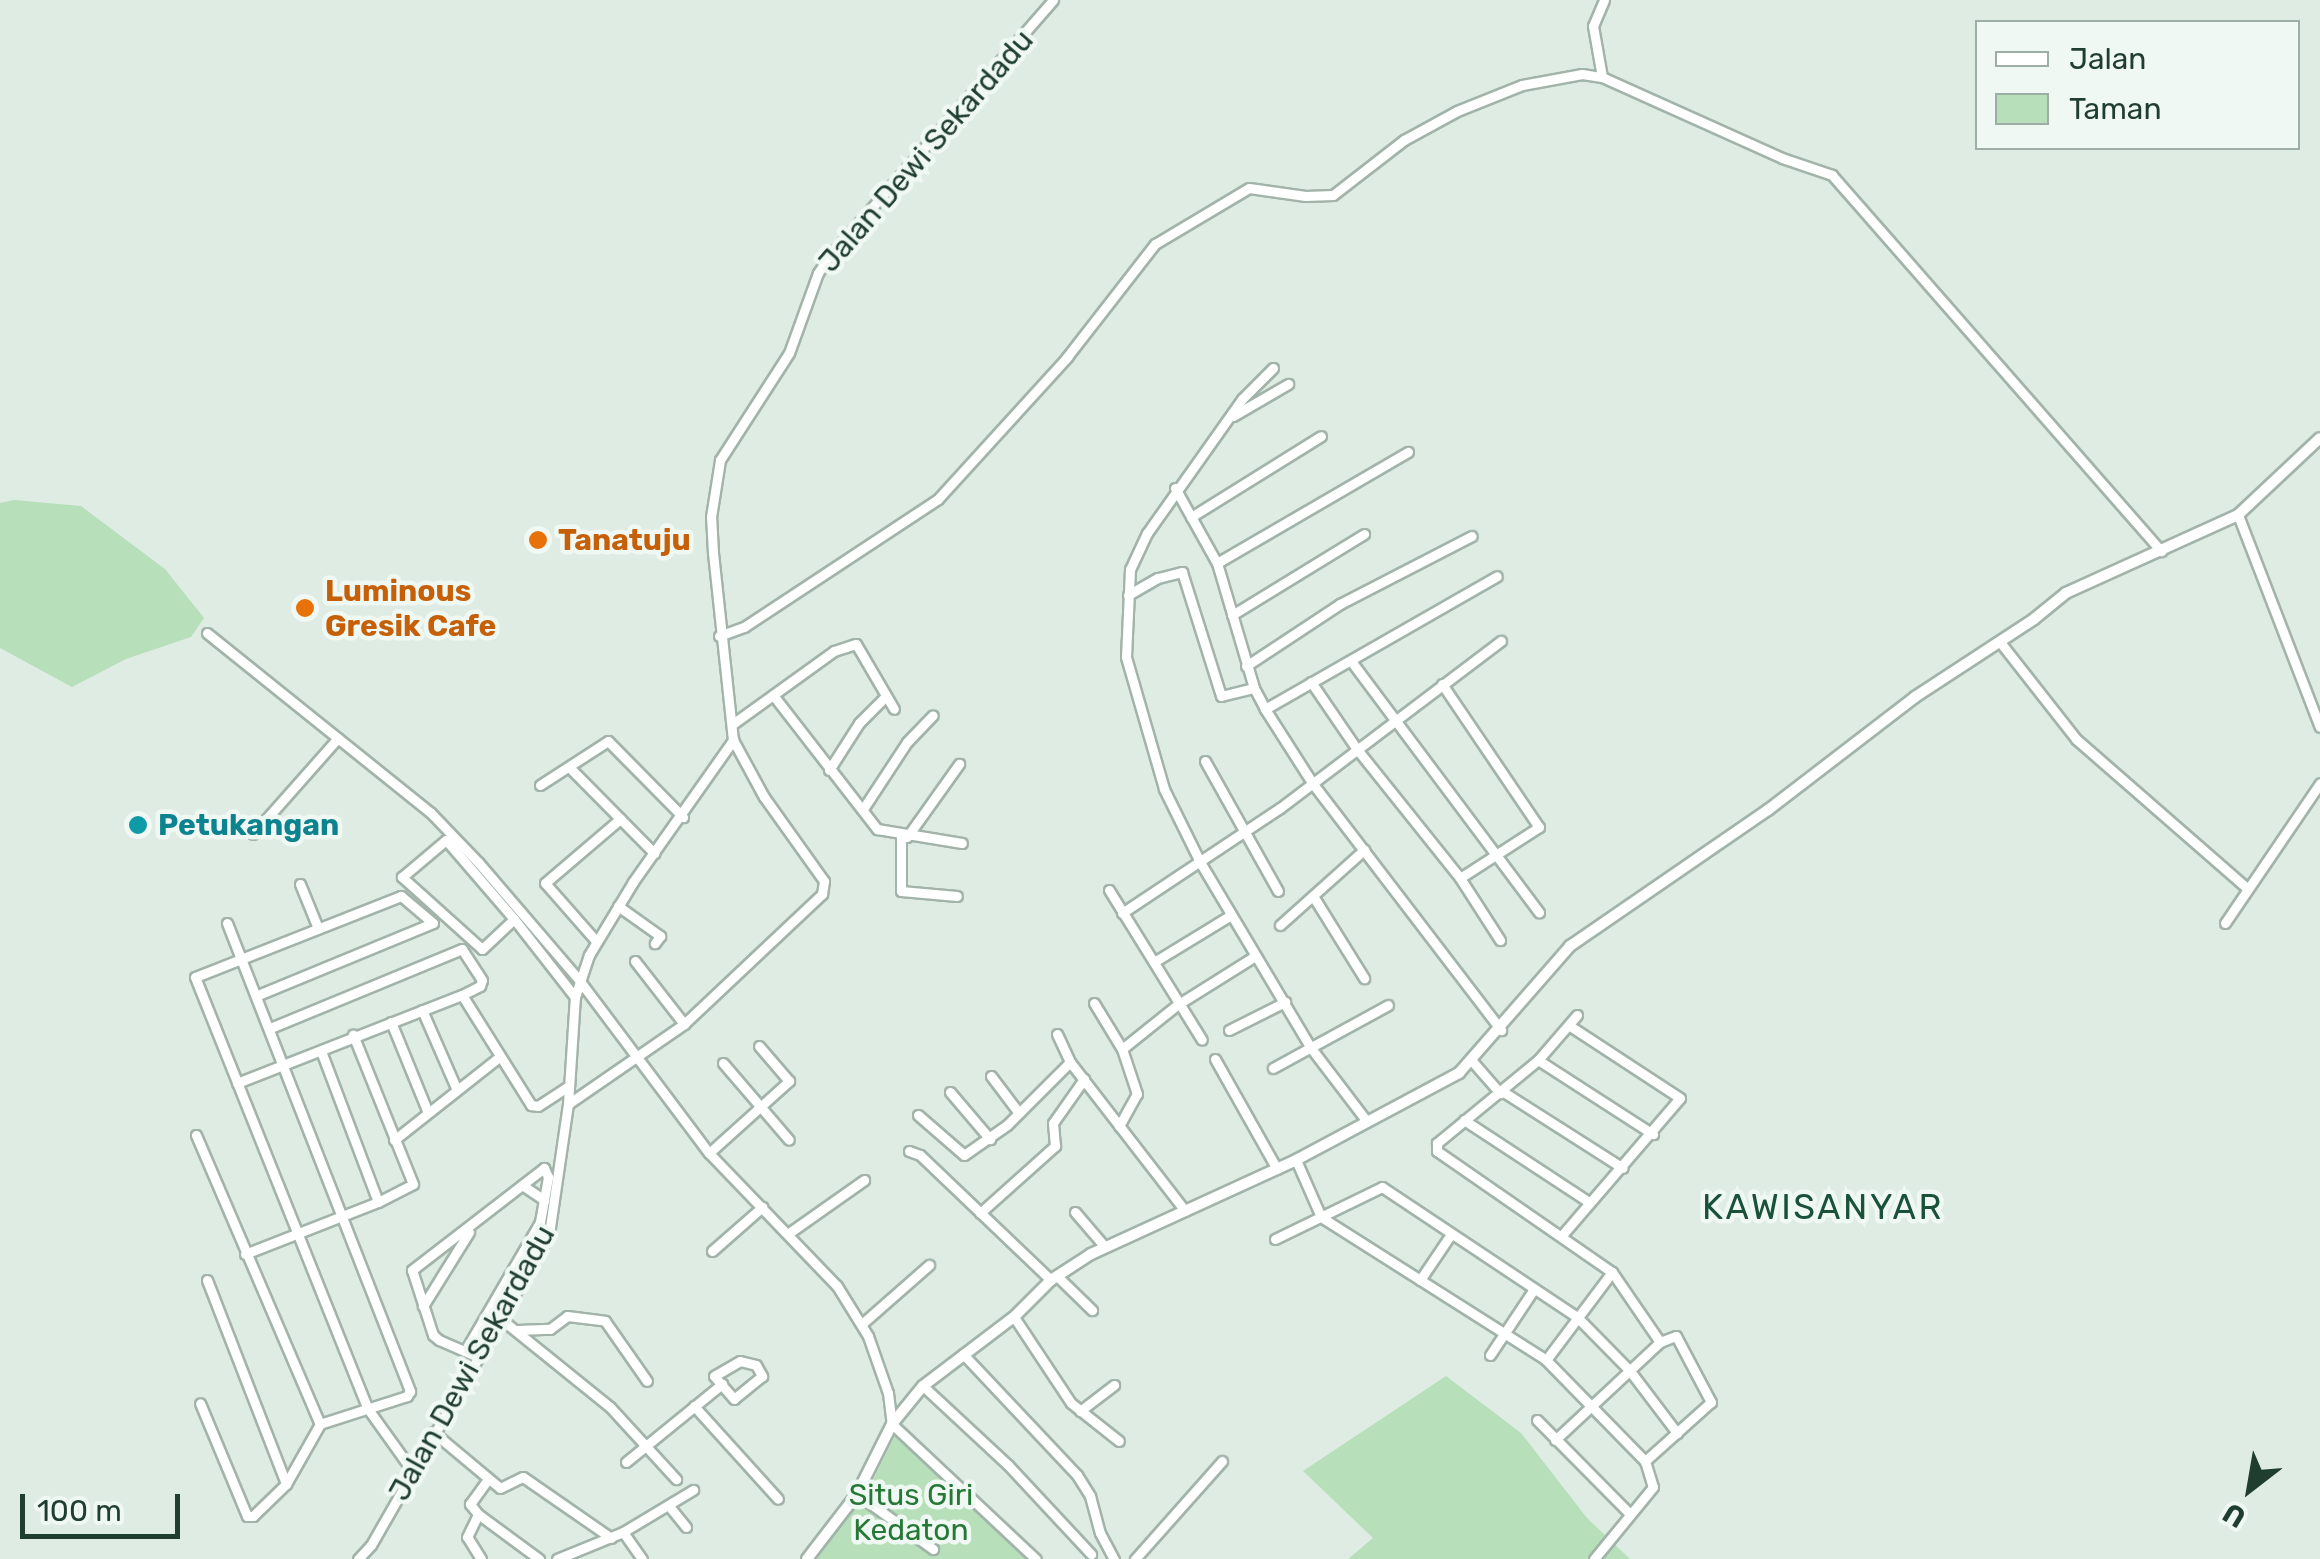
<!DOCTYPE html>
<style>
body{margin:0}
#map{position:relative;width:2320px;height:1559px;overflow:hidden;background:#dfece4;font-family:Rubik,sans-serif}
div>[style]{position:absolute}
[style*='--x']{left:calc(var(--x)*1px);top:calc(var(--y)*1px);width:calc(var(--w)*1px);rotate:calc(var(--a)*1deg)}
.green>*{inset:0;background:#b6dfba}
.roads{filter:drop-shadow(2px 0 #a2b4aa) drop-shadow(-2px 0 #a2b4aa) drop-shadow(0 2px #a2b4aa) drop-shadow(0 -2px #a2b4aa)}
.minor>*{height:9px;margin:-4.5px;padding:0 4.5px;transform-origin:4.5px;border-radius:4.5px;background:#fff}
.tertiary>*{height:10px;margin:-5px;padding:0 5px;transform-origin:5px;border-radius:5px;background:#fff}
.dots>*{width:28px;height:28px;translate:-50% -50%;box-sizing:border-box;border:5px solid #f0f8f3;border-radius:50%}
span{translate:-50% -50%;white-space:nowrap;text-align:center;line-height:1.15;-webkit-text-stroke:9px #f0f8f3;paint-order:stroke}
.street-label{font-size:30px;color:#1f3e30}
.food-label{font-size:30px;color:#c56008;font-weight:700}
.left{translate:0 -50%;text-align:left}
.culture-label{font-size:30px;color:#0d838f;font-weight:700}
.park-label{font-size:30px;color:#267836}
.quarter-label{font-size:35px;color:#195139;letter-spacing:2.5px}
.legend{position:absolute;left:1975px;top:20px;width:325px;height:130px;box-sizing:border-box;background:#f0f8f3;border:2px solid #9caea5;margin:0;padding:12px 18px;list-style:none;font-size:30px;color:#1f3e30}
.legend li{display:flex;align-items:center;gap:20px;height:50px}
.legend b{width:50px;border:2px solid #9caea5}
.north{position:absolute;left:2200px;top:1439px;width:100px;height:100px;-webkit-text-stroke:8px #f0f8f3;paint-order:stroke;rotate:211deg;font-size:28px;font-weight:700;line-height:40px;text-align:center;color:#1f3e30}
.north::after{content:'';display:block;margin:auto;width:35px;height:45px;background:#1f3e30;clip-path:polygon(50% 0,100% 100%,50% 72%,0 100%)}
.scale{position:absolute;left:20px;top:1494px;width:160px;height:45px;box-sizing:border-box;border:5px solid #1f3e30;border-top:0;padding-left:12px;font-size:30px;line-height:35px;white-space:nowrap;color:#1f3e30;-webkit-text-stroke:8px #f0f8f3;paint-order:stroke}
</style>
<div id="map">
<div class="green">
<div style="clip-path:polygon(14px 500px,81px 506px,165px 569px,204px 618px,191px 637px,126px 659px,72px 687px,0 648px,0 503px)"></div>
<div style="clip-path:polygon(1446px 1376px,1521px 1433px,1587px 1518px,1630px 1559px,1348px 1559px,1373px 1538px,1303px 1471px)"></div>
<div style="clip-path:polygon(896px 1434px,1035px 1559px,812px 1559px,864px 1498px)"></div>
</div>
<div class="roads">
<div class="minor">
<div style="--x:1602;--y:77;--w:52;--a:-100"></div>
<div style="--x:1593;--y:26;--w:28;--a:-67"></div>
<div style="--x:1273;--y:368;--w:44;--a:135"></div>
<div style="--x:1242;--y:399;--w:164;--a:125.3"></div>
<div style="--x:1147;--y:533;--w:40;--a:115"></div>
<div style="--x:1130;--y:569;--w:88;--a:92.6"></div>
<div style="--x:1126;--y:657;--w:137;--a:73.9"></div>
<div style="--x:1164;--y:789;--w:81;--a:63.7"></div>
<div style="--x:1200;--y:862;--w:217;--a:59.2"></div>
<div style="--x:1311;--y:1048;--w:89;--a:52.7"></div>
<div style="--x:1233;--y:416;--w:64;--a:-30.2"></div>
<div style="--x:1175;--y:488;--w:86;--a:60.8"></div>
<div style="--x:1217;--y:563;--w:130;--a:73.5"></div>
<div style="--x:1254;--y:688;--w:24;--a:62"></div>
<div style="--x:1265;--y:709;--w:89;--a:57.4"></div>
<div style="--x:1313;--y:784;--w:310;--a:52.6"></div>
<div style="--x:2238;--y:515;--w:227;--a:68.9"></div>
<div style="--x:1191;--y:517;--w:153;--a:-31.9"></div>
<div style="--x:1217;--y:563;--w:221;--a:-30.2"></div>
<div style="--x:1128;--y:595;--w:34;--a:-30"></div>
<div style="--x:1158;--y:578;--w:25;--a:-14"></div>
<div style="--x:1182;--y:572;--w:130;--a:72.5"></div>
<div style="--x:1221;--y:696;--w:34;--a:-14"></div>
<div style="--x:1232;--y:615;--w:155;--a:-31.5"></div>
<div style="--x:207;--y:633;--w:287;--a:38.8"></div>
<div style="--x:431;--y:813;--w:68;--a:46.2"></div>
<div style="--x:478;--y:862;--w:155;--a:49.4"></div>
<div style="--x:579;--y:980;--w:216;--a:53.1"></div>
<div style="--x:709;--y:1153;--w:185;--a:46.1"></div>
<div style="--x:837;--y:1286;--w:59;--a:58.2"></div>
<div style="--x:868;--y:1336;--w:60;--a:70.7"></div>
<div style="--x:888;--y:1393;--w:31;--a:83"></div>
<div style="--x:892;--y:1424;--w:197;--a:43.2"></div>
<div style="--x:719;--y:636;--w:27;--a:-20"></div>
<div style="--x:744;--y:627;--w:232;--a:-33.4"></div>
<div style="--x:938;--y:499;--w:192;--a:-47.7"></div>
<div style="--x:1067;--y:357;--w:143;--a:-52.1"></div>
<div style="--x:1155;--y:244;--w:109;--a:-30.8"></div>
<div style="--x:1249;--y:188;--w:57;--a:8.1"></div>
<div style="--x:1305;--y:196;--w:28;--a:-2"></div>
<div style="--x:1333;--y:195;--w:90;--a:-37.8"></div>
<div style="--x:1404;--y:140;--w:60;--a:-28.7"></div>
<div style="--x:1457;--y:111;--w:70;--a:-21.8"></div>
<div style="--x:1522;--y:85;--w:61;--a:-10.4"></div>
<div style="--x:1582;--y:74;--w:20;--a:9"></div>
<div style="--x:1602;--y:77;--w:197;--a:24.2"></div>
<div style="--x:1782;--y:158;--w:53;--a:18.8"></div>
<div style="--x:1832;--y:175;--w:500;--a:48.8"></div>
<div style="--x:2000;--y:642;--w:123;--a:51.9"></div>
<div style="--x:2076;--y:739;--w:228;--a:41.1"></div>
<div style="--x:1351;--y:661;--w:314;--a:53.2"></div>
<div style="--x:1246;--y:666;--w:113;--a:-33.4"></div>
<div style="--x:1340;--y:604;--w:148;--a:-27.3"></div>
<div style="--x:1311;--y:682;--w:80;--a:55.7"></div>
<div style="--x:1356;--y:748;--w:166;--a:51.3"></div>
<div style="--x:1460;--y:878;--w:74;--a:57.2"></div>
<div style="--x:1442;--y:684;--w:173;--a:55.9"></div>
<div style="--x:1539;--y:827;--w:94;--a:147.2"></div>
<div style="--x:773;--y:695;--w:170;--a:52.2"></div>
<div style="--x:877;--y:829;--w:86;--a:9.4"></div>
<div style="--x:1265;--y:709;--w:267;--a:-29.8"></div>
<div style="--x:734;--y:723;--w:123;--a:-35.8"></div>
<div style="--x:834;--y:651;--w:23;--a:-18"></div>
<div style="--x:856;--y:644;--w:75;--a:59.7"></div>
<div style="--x:1205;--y:761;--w:149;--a:60.7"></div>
<div style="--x:570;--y:768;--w:120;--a:45.3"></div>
<div style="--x:829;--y:770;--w:56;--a:-57.4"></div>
<div style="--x:859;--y:723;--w:38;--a:-45"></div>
<div style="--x:540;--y:785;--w:81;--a:-32.9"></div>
<div style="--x:608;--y:741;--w:107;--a:45.4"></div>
<div style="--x:863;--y:809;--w:80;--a:-56.7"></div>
<div style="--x:907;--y:742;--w:37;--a:-46"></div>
<div style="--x:253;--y:834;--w:128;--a:-48.5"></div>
<div style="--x:901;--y:836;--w:55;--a:90"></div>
<div style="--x:901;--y:891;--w:56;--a:5.1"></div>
<div style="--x:907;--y:837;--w:90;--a:-54.5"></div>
<div style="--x:446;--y:840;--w:104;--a:49.3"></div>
<div style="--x:514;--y:919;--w:44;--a:136.8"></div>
<div style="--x:482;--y:949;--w:108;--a:-138"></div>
<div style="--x:402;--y:877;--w:57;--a:-40.1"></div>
<div style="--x:300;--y:884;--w:48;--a:67.8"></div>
<div style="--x:1109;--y:890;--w:176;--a:58.2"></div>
<div style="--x:1313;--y:896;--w:97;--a:58.1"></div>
<div style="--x:618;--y:906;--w:52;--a:35.5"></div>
<div style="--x:660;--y:936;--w:9;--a:126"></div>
<div style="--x:1122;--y:913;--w:190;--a:-33.6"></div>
<div style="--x:1280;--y:808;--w:277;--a:-37.1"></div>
<div style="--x:514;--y:919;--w:99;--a:52"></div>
<div style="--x:227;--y:923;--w:503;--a:68.64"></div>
<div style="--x:410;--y:1391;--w:6;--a:121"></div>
<div style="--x:407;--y:1396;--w:91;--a:162.2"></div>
<div style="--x:2225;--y:923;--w:169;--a:-55.8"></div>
<div style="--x:1280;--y:925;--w:113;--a:-41.8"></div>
<div style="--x:596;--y:941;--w:77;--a:-131.3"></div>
<div style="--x:545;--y:883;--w:99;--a:-40.5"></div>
<div style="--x:635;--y:961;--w:80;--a:52.1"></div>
<div style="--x:1154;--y:962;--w:90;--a:-31.4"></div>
<div style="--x:258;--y:995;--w:189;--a:-22.4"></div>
<div style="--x:433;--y:923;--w:42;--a:-139.8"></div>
<div style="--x:401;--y:896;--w:221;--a:158.5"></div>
<div style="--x:195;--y:977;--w:465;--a:68.2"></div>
<div style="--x:368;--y:1409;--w:74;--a:54.4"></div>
<div style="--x:462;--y:995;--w:130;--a:57.9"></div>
<div style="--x:531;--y:1105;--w:7;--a:8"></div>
<div style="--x:538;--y:1106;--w:37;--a:-33"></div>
<div style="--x:1094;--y:1003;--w:54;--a:58.7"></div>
<div style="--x:1122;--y:1049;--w:70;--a:-38.7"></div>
<div style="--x:1177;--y:1005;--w:92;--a:-32.1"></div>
<div style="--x:422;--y:1010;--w:87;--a:66.4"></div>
<div style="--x:1577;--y:1015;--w:60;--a:130.9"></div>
<div style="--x:1538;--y:1060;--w:131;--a:140.6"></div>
<div style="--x:1437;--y:1143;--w:8;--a:90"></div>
<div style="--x:1437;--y:1151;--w:213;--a:34.7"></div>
<div style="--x:1612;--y:1272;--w:85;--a:55.6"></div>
<div style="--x:391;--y:1022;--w:95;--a:67.8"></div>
<div style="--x:1229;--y:1030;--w:63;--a:-26.6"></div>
<div style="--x:1057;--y:1034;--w:31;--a:65"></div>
<div style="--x:321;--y:1051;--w:161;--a:69.3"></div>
<div style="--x:1215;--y:1059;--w:126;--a:60.6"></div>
<div style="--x:1538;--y:1060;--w:137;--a:32.8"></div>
<div style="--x:1472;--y:1061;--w:43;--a:48.8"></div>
<div style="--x:723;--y:1063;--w:101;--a:49.4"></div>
<div style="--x:1273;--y:1068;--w:131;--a:-28.7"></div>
<div style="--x:991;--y:1076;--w:46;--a:52.9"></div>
<div style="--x:237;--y:1083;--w:242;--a:-21.4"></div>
<div style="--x:462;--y:995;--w:20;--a:-27"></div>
<div style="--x:480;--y:986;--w:6;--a:-72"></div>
<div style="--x:482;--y:980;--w:37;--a:-123"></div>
<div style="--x:462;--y:949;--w:208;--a:157.6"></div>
<div style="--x:1502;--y:1091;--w:143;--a:32.5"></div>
<div style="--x:950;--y:1092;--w:62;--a:49.6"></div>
<div style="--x:568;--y:1104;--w:141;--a:-34.6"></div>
<div style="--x:684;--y:1024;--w:190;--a:-43.3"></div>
<div style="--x:822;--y:894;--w:13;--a:-81"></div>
<div style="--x:824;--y:881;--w:103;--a:-125.5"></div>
<div style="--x:764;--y:797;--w:65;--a:-118.5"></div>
<div style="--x:918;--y:1115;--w:61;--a:41"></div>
<div style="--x:964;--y:1155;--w:52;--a:-34.9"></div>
<div style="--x:1007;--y:1125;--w:89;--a:-45"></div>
<div style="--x:1070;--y:1062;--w:188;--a:52.3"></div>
<div style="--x:1464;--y:1120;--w:149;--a:33.3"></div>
<div style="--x:1119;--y:1126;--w:37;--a:-61"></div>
<div style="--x:1137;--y:1094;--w:47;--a:-108.4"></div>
<div style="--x:196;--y:1135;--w:314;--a:66.8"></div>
<div style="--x:320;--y:1424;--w:69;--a:119.5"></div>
<div style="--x:286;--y:1484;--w:46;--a:135.9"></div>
<div style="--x:253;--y:1516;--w:6;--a:180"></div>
<div style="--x:247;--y:1516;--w:122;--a:-112.6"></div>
<div style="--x:394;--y:1140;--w:132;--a:-38.3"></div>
<div style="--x:909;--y:1151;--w:12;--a:20"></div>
<div style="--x:920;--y:1155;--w:181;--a:43.7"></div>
<div style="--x:709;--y:1153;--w:108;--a:-42"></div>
<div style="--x:789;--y:1081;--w:46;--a:-130.6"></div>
<div style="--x:1296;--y:1160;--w:62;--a:66.3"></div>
<div style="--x:1321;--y:1217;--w:267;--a:32.4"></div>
<div style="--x:1546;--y:1360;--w:141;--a:45.6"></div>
<div style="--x:1645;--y:1461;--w:27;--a:73"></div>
<div style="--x:1653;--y:1487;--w:93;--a:129.3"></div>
<div style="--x:522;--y:1185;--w:27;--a:34"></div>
<div style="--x:1075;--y:1212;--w:46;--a:49.4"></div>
<div style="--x:980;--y:1213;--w:101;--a:-41.8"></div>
<div style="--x:1055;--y:1146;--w:23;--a:-95"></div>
<div style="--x:1053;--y:1123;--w:54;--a:-54.8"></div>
<div style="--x:789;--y:1233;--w:92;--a:-35.2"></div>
<div style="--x:1563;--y:1234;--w:179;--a:-49.3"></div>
<div style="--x:1680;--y:1098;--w:131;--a:-146.8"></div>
<div style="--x:1275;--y:1239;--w:119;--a:-25.9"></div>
<div style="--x:1382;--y:1187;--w:234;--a:33.7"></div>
<div style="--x:1577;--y:1317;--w:76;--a:45.5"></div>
<div style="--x:1630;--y:1371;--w:78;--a:52.8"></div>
<div style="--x:712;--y:1251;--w:67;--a:-41.3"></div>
<div style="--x:245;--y:1254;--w:143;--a:-21.4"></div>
<div style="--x:378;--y:1202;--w:39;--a:-27"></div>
<div style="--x:413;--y:1184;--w:161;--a:-111.9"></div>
<div style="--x:1057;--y:1276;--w:49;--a:44.2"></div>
<div style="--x:207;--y:1280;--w:219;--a:68.8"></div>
<div style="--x:1420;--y:1280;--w:55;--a:-56"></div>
<div style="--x:423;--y:1306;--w:87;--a:-58.1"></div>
<div style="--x:1014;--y:1317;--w:103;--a:56.5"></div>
<div style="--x:1071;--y:1403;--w:61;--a:38.4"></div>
<div style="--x:501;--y:1319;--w:140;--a:38.9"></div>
<div style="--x:610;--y:1407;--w:98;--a:47.5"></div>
<div style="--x:863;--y:1323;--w:88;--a:-41.3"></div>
<div style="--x:517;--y:1330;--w:33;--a:-2"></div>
<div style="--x:550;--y:1329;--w:21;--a:-37"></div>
<div style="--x:567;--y:1316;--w:38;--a:7"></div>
<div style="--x:605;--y:1321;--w:73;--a:55"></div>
<div style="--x:465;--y:1351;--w:149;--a:-59.8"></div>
<div style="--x:540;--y:1222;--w:46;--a:-79.9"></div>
<div style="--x:548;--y:1177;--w:10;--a:-114"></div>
<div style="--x:544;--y:1168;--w:167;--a:142.3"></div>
<div style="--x:412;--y:1270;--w:68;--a:72.1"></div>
<div style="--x:433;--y:1335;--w:8;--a:40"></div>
<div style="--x:439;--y:1340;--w:43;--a:23.6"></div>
<div style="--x:963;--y:1354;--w:166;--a:46.7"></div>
<div style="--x:1077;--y:1475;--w:25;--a:58"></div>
<div style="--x:1090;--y:1496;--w:38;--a:75"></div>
<div style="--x:1100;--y:1533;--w:30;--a:62"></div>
<div style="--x:1490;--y:1355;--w:79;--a:-56.3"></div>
<div style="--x:1546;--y:1360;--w:110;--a:-53.1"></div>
<div style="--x:740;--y:1361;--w:16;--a:14"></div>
<div style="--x:756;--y:1365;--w:13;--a:61"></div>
<div style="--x:762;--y:1376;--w:36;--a:141"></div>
<div style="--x:734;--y:1399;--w:30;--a:-131"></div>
<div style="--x:714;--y:1376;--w:30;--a:-30"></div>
<div style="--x:923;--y:1386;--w:116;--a:42.9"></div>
<div style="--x:1008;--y:1465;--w:122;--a:47"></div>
<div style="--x:694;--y:1406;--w:125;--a:47.9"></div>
<div style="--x:1080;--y:1411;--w:43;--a:-37.4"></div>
<div style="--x:1537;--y:1420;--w:132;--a:45.3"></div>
<div style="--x:433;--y:1432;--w:87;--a:39.9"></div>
<div style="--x:500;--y:1488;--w:25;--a:-26"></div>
<div style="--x:523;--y:1477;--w:107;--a:34.7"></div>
<div style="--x:1555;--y:1440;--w:144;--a:-43"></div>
<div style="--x:1660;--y:1342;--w:17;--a:-21"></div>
<div style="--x:1676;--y:1336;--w:75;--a:62.1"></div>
<div style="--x:1711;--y:1402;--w:89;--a:138.2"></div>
<div style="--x:626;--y:1462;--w:124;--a:-39.1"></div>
<div style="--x:857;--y:1494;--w:94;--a:35.9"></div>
<div style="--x:669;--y:1506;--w:27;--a:51"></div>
<div style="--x:478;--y:1514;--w:13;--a:-129"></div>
<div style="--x:470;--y:1504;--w:31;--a:-54"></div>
<div style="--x:623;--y:1532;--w:33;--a:55"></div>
<div style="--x:358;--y:1559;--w:19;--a:-47"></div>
<div style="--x:371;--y:1545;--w:358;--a:-60.2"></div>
<div style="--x:549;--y:1234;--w:131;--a:-81.7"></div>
<div style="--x:568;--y:1104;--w:107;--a:-86.3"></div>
<div style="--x:575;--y:997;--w:44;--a:-71.6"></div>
<div style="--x:589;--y:955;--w:85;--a:-58.9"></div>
<div style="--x:633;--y:882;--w:174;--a:-54.8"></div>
<div style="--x:733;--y:740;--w:188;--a:-96.1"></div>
<div style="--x:713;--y:553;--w:36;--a:-93"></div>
<div style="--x:711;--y:517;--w:58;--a:-81"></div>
<div style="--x:720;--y:460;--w:127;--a:-57.2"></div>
<div style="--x:789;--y:353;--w:85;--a:-70.1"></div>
<div style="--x:818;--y:273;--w:18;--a:-56"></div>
<div style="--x:828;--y:258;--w:342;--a:-48.9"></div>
<div style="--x:481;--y:1559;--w:26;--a:-122"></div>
<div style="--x:467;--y:1537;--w:25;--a:-64"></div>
<div style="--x:478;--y:1514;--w:76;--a:36.4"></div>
<div style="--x:557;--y:1559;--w:71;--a:-22.2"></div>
<div style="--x:623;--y:1532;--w:82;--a:-31"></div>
<div style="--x:1135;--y:1559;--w:131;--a:-48.4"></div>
</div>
<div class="tertiary">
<div style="--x:807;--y:1559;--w:82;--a:-52.4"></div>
<div style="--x:857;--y:1494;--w:78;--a:-63.4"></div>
<div style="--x:892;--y:1424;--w:49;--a:-50.8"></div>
<div style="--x:923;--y:1386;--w:114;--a:-37.2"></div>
<div style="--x:1014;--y:1317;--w:52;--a:-45"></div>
<div style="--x:1051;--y:1280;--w:48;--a:-33"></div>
<div style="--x:1091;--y:1254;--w:226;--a:-24.6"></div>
<div style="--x:1296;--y:1160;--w:185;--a:-28.1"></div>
<div style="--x:1459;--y:1073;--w:169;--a:-48.8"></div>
<div style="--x:1570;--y:946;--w:240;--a:-34.5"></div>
<div style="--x:1768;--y:810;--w:185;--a:-37.5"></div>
<div style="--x:1915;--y:697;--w:142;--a:-33.2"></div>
<div style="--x:2034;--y:619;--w:41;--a:-39.1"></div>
<div style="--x:2066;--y:593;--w:189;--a:-24.4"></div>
<div style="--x:2238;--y:515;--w:112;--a:-43.2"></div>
</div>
</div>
<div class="dots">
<div style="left:538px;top:540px;background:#e8710a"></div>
<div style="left:305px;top:608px;background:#e8710a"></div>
<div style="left:138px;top:825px;background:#0f9aa8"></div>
</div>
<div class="street-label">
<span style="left:926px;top:151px;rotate:-49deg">Jalan Dewi Sekardadu</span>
<span style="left:472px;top:1363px;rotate:-61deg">Jalan Dewi Sekardadu</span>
</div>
<div class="food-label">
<span class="left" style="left:558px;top:540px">Tanatuju</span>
<span class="left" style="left:325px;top:608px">Luminous<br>Gresik Cafe</span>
</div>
<div class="culture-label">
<span class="left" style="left:158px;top:825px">Petukangan</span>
</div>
<div class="park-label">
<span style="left:911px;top:1512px">Situs Giri<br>Kedaton</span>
</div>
<div class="quarter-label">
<span style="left:1823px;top:1207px">KAWISANYAR</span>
</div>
<ul class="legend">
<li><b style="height:12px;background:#fff"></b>Jalan</li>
<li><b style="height:28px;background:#b6dfba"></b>Taman</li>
</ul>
<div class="north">U</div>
<div class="scale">100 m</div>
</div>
